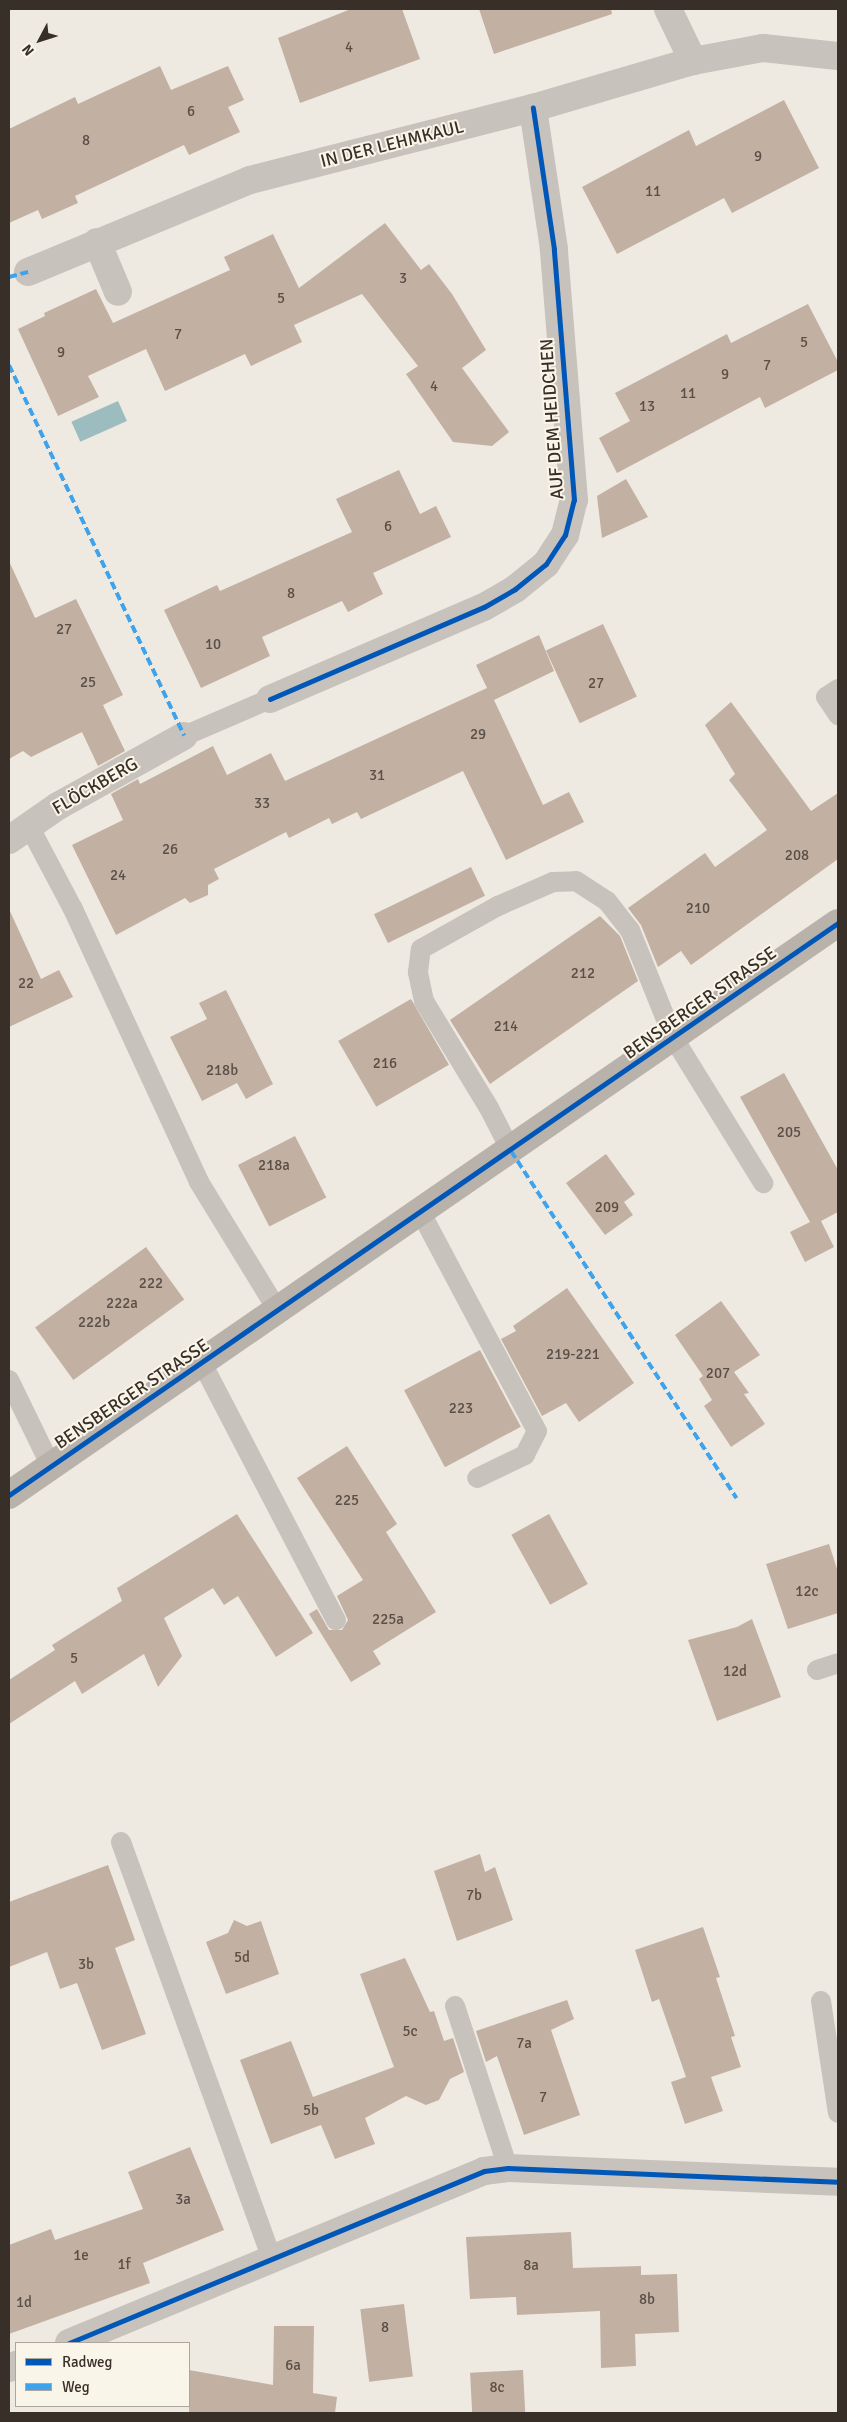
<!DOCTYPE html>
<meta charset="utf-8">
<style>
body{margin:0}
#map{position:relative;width:847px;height:2422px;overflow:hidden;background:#eeeae2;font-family:Signika,sans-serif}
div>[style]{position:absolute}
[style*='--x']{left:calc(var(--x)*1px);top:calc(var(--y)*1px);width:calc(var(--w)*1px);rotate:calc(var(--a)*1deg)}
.water>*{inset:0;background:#9dbcc0;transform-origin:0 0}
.building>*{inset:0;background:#c2b0a3;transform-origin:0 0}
.lane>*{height:20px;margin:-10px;padding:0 10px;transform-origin:10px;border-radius:10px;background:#c7c2bb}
.street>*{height:28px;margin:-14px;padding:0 14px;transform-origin:14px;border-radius:14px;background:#c7c2bb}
.secondary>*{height:28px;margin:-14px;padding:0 14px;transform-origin:14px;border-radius:14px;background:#b8b2ab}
.quiet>*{height:4px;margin-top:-2px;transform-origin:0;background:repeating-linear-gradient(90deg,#3fa3eb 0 8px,transparent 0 12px)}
.cycleway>*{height:5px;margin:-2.5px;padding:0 2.5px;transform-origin:2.5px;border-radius:2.5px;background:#0057b8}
span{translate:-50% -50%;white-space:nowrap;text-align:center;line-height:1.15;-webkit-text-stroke:4px #faf5e9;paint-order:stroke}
.number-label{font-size:15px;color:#5a4f47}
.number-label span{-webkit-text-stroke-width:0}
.street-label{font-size:18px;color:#382f28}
.frame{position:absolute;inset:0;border:10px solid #382f28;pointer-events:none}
.legend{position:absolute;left:15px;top:2342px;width:175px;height:65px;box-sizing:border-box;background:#faf5e9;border:1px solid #aca69c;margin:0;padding:6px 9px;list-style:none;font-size:15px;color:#382f28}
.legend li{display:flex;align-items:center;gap:10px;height:25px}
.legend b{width:25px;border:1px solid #aca69c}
.north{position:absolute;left:15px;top:15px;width:50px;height:50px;-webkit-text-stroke:4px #faf5e9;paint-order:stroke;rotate:230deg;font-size:14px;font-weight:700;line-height:20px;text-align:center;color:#382f28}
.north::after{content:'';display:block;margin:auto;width:18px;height:22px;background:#382f28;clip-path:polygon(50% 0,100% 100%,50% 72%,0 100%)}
</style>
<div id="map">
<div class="water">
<div style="left:118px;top:401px;width:22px;height:51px;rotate:66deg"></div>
</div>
<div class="building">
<div style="clip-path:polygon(351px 9px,402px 9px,420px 59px,300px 103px,278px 38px)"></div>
<div style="clip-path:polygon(479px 9px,611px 9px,612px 14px,494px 54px)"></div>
<div style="clip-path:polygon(160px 66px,171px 90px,228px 66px,244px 100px,228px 107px,240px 132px,189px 155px,184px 145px,75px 196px,78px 203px,42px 219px,38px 210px,9px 223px,9px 129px,75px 97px,78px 104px)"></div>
<div style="clip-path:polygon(784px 100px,819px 168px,732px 213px,724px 198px,617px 254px,582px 187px,689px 130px,696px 146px)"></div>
<div style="clip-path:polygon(385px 223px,421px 270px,429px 264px,452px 294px,486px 350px,462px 368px,509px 432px,492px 446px,453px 442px,406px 374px,418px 366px,362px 294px,294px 325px,302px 342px,251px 366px,245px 354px,165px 391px,146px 349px,88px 376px,99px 397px,58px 416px,18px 329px,45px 316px,44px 313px,96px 289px,113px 323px,230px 270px,224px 257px,273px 234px,299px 288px)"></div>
<div style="clip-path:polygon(808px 304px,838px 362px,838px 370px,765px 408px,760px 397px,617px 473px,599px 438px,630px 421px,615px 393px,727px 334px,731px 343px)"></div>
<div style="clip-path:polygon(399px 470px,420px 514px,436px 506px,451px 537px,373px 573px,383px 594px,348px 612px,342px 601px,262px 637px,270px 656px,201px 688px,164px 610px,217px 585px,220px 591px,352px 532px,336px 499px)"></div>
<div style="clip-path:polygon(626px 479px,648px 517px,602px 538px,597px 496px)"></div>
<div style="clip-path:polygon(9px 561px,35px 618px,76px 599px,123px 695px,103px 705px,125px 751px,98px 766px,82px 732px,31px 757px,23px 751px,9px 759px)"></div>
<div style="left:603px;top:624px;width:80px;height:63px;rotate:65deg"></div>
<div style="clip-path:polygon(539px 635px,554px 671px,494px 700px,543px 805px,569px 792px,584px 822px,506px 860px,463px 771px,361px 819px,357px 812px,332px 824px,329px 818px,289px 838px,286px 832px,214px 869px,219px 879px,208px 885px,208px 895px,190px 903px,185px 898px,116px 935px,72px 845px,123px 820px,111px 794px,138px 779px,140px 784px,213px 746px,227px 775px,271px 753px,285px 781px,487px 688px,476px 665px)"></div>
<div style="clip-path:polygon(731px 702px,811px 811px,838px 793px,838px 859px,691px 965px,681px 951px,658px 967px,641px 925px,628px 908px,705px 853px,715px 867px,767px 830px,729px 780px,735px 774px,705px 725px)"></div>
<div style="left:471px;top:867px;width:32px;height:108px;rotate:64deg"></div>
<div style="clip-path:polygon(9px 909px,41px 979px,59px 970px,73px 997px,9px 1027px)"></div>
<div style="clip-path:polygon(600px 916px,620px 936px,638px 981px,490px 1084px,450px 1020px)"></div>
<div style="clip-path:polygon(226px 990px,273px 1084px,246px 1099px,237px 1083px,202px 1101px,170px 1037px,207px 1019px,199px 1003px)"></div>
<div style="left:411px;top:999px;width:76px;height:84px;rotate:60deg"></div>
<div style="clip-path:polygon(784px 1073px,838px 1170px,838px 1212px,821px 1221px,834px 1247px,805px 1262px,790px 1232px,810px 1222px,740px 1097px)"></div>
<div style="left:295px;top:1136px;width:69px;height:64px;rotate:63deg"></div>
<div style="clip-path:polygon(606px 1154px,635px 1194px,624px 1202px,633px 1215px,605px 1235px,566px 1183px)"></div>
<div style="left:146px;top:1247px;width:65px;height:137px;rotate:54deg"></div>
<div style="clip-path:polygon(567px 1288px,634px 1383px,579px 1422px,566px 1403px,542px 1416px,501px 1339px,516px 1331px,513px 1326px)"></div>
<div style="clip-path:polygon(721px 1301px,760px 1355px,734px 1372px,749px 1393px,744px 1394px,765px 1424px,731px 1447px,704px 1406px,712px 1400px,699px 1379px,703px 1376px,675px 1335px)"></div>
<div style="left:480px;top:1350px;width:87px;height:86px;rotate:62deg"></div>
<div style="clip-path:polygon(347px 1446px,397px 1524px,386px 1532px,436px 1612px,373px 1651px,381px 1664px,351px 1682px,309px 1614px,317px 1609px,329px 1630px,342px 1630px,348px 1620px,337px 1596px,363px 1580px,297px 1478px)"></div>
<div style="clip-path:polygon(237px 1514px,313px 1633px,276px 1657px,238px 1596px,224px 1605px,213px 1588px,164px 1618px,182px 1656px,158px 1687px,144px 1654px,82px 1694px,75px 1681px,9px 1724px,9px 1680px,55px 1650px,52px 1645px,122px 1601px,117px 1588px)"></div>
<div style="left:549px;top:1514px;width:80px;height:43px;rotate:61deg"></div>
<div style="clip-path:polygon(829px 1544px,838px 1572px,838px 1613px,788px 1629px,766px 1564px)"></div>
<div style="clip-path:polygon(752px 1619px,781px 1697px,717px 1721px,688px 1640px,737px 1627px)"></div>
<div style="clip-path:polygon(480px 1854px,485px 1872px,495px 1867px,513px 1920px,457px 1941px,434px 1871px)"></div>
<div style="clip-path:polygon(108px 1865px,135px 1940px,115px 1948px,146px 2034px,102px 2050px,77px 1983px,60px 1989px,47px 1952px,9px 1967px,9px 1902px)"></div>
<div style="clip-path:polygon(234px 1920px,247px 1926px,261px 1921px,279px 1974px,226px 1994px,206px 1942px,228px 1933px)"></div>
<div style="clip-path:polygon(703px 1927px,720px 1977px,716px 1978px,735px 2036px,731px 2037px,741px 2067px,711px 2077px,723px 2111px,685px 2124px,671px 2082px,686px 2077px,659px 1999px,652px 2002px,635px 1950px)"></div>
<div style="clip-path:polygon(405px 1958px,430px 2012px,434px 2011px,444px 2041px,453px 2038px,464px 2072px,450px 2079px,439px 2100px,426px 2105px,406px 2096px,365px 2118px,375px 2144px,335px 2159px,321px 2125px,271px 2144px,240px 2060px,291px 2041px,313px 2097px,394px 2067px,360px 1974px)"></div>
<div style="clip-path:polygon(567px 2000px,574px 2019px,551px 2030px,580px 2115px,524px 2135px,497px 2056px,486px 2062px,476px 2031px)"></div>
<div style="clip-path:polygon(190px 2147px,224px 2230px,143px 2263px,150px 2283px,9px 2334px,9px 2245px,51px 2229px,55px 2240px,143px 2209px,128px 2172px)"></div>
<div style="clip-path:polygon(571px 2232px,573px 2268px,641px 2266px,641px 2275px,677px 2274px,679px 2332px,635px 2334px,636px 2366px,601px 2368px,600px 2311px,517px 2315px,516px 2297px,470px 2299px,466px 2237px)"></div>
<div style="left:404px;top:2304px;width:73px;height:44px;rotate:83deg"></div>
<div style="clip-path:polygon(274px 2326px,314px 2326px,313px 2393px,337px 2397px,335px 2413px,189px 2413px,189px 2370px,273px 2385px)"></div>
<div style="left:523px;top:2370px;width:43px;height:53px;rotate:87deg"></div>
</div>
<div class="lane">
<div style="--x:838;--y:689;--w:14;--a:146"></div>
<div style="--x:826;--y:697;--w:22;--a:56"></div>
<div style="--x:184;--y:736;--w:94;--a:-23.3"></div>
<div style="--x:29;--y:826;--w:94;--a:62.1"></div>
<div style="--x:73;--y:909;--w:301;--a:65.2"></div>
<div style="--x:199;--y:1182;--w:151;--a:58.5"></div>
<div style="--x:511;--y:1151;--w:48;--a:-117.1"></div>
<div style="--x:489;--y:1108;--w:125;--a:-121.3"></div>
<div style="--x:424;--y:1001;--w:30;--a:-102"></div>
<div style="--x:418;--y:972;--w:23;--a:-83"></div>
<div style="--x:421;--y:949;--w:88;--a:-29.2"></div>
<div style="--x:498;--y:906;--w:60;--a:-23.6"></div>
<div style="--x:553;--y:882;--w:23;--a:-2"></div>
<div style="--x:576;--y:881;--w:37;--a:33"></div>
<div style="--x:607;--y:901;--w:37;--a:52"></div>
<div style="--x:630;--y:930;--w:115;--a:68.1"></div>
<div style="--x:673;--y:1037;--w:172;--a:58.3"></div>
<div style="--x:421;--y:1213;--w:247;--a:62"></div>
<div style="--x:537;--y:1431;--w:27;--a:117"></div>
<div style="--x:525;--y:1455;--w:53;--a:154.4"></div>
<div style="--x:202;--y:1363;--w:290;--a:62.5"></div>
<div style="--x:9;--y:1380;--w:96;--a:64"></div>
<div style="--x:817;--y:1670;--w:22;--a:-18"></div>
<div style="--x:121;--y:1842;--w:446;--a:70.1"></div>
<div style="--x:821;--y:2001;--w:113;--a:81.4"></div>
<div style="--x:455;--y:2006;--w:170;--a:71.9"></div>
</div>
<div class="street">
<div style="--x:668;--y:9;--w:58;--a:64.3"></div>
<div style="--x:693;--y:61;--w:71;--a:-10.5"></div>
<div style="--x:763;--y:48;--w:75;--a:6.1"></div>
<div style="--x:97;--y:242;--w:54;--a:67.2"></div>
<div style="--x:28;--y:272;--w:240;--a:-22.5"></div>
<div style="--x:250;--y:180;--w:292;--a:-14.3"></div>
<div style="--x:533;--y:108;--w:167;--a:-16.4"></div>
<div style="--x:270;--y:699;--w:233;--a:-23.3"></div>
<div style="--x:484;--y:607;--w:36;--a:-30"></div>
<div style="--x:515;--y:589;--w:40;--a:-39"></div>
<div style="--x:546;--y:564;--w:35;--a:-57"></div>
<div style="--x:565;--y:535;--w:36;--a:-76"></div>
<div style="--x:574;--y:500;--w:252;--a:-94.6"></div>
<div style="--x:554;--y:249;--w:143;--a:-98.5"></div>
<div style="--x:9;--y:840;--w:60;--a:-34.8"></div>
<div style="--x:58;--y:806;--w:144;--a:-29.1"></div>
<div style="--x:69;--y:2343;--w:449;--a:-22.5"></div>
<div style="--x:484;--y:2171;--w:24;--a:-7"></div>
<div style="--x:508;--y:2168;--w:330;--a:2.4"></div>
<div style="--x:9;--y:2368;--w:8;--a:-23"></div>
</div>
<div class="secondary">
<div style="--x:9;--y:1495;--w:1007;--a:-34.61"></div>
</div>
<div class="quiet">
<div style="--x:9;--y:277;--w:20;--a:-15"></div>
<div style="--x:9;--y:365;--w:410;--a:64.7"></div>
<div style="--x:511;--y:1151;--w:414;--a:57"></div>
</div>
<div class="cycleway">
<div style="--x:270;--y:699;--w:233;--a:-23.3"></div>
<div style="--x:484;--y:607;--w:36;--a:-30"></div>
<div style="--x:515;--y:589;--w:40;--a:-39"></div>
<div style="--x:546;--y:564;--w:35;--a:-57"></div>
<div style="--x:565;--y:535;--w:36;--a:-76"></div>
<div style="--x:574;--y:500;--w:252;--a:-94.6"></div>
<div style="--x:554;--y:249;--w:143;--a:-98.5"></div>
<div style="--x:9;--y:1495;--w:1007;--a:-34.61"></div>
<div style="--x:69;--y:2343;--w:449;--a:-22.5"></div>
<div style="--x:484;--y:2171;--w:24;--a:-7"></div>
<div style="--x:508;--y:2168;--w:330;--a:2.4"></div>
</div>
<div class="number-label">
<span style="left:349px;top:48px">4</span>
<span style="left:191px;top:112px">6</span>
<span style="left:86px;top:141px">8</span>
<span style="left:758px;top:157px">9</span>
<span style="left:653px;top:192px">11</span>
<span style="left:403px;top:279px">3</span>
<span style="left:281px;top:299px">5</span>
<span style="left:178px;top:335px">7</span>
<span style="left:804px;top:343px">5</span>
<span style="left:61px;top:353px">9</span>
<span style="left:767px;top:366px">7</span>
<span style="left:725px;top:375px">9</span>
<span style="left:434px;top:387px">4</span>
<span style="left:688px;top:394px">11</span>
<span style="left:647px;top:407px">13</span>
<span style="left:388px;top:527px">6</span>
<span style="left:291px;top:594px">8</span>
<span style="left:64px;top:630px">27</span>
<span style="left:213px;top:645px">10</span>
<span style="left:88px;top:683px">25</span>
<span style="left:596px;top:684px">27</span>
<span style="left:478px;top:735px">29</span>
<span style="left:377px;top:776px">31</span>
<span style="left:262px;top:804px">33</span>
<span style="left:170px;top:850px">26</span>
<span style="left:797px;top:856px">208</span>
<span style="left:118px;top:876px">24</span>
<span style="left:698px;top:909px">210</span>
<span style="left:583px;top:974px">212</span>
<span style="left:26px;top:984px">22</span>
<span style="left:506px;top:1027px">214</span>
<span style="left:385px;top:1064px">216</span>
<span style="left:222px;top:1071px">218b</span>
<span style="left:789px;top:1133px">205</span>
<span style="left:274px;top:1166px">218a</span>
<span style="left:607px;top:1208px">209</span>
<span style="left:151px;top:1284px">222</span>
<span style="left:122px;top:1304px">222a</span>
<span style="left:94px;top:1323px">222b</span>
<span style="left:573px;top:1355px">219-221</span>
<span style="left:718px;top:1374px">207</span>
<span style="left:461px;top:1409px">223</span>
<span style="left:347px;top:1501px">225</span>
<span style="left:807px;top:1592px">12c</span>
<span style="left:388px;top:1620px">225a</span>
<span style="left:74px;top:1659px">5</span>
<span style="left:735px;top:1672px">12d</span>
<span style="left:474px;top:1896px">7b</span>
<span style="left:242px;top:1958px">5d</span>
<span style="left:86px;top:1965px">3b</span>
<span style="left:410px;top:2032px">5c</span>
<span style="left:524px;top:2044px">7a</span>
<span style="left:543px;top:2098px">7</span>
<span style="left:311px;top:2111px">5b</span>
<span style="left:183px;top:2200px">3a</span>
<span style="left:81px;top:2256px">1e</span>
<span style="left:124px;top:2265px">1f</span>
<span style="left:531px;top:2266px">8a</span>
<span style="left:647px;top:2300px">8b</span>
<span style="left:24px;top:2303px">1d</span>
<span style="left:385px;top:2328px">8</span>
<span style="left:293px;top:2366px">6a</span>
<span style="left:497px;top:2388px">8c</span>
</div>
<div class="street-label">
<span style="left:392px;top:144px;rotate:-14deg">IN DER LEHMKAUL</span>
<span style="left:552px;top:419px;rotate:-94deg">AUF DEM HEIDCHEN</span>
<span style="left:95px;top:786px;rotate:-30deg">FLÖCKBERG</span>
<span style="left:700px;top:1003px;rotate:-35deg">BENSBERGER STRASSE</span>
<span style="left:132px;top:1394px;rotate:-34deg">BENSBERGER STRASSE</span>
</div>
<div class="frame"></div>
<ul class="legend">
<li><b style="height:6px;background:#0057b8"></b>Radweg</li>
<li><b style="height:6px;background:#3fa3eb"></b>Weg</li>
</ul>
<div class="north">N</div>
</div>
